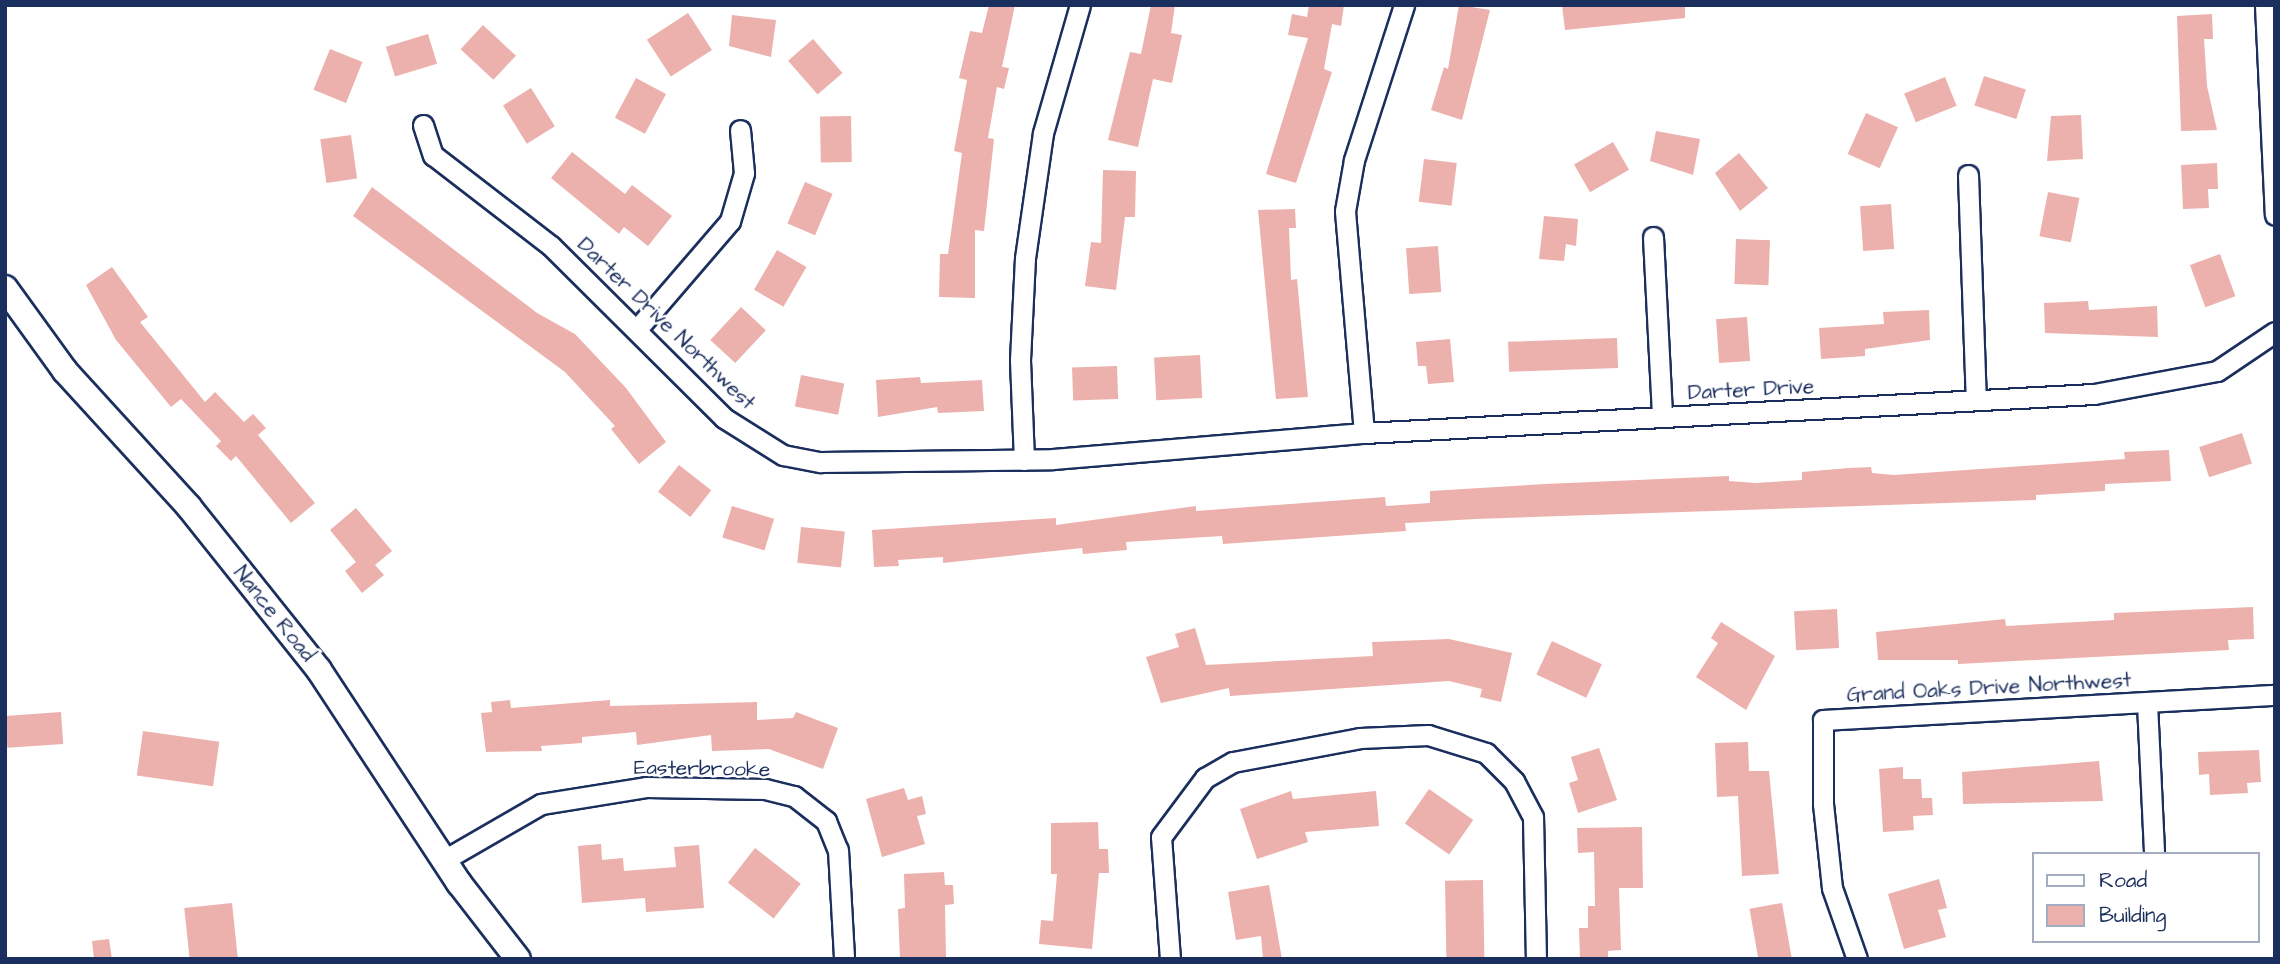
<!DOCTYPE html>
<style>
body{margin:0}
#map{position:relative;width:2280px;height:964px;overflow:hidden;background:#fff;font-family:"Architects Daughter",sans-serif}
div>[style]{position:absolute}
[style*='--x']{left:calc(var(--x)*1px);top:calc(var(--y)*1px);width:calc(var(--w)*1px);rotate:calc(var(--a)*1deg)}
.building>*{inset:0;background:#ecb1ad;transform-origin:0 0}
.roads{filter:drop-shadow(2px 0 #1b2f5e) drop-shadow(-2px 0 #1b2f5e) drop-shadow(0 2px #1b2f5e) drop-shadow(0 -2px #1b2f5e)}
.minor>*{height:19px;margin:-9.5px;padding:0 9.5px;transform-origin:9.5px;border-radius:9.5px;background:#fff}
.tertiary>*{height:24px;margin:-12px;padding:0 12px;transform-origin:12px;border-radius:12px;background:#fff}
span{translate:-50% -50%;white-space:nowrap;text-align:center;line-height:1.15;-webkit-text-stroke:5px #fff;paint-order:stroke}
.street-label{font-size:21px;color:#1b2f5e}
.frame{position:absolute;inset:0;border:7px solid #1b2f5e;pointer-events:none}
.legend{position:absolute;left:2032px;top:852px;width:228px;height:91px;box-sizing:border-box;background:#fff;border:2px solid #a4acbf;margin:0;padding:9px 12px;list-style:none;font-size:21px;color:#1b2f5e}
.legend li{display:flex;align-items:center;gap:14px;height:35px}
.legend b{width:35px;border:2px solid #a4acbf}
</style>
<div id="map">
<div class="building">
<div style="clip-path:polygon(989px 5px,1015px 5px,1002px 67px,1009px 68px,1004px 89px,997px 87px,988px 138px,994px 139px,984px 231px,975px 230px,975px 298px,939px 297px,940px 254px,948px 254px,962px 153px,954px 151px,967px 80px,959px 78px,970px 31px,982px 33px)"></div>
<div style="clip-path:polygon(1151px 5px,1175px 5px,1171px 33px,1182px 35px,1172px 83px,1153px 79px,1138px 147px,1108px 140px,1130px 52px,1141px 54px)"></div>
<div style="clip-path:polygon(1309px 5px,1344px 5px,1341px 26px,1332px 24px,1324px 69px,1332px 72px,1296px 183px,1266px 174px,1308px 38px,1288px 35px,1292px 14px,1307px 17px)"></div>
<div style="clip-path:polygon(1459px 5px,1490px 10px,1462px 120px,1431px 110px,1444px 67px,1448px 69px)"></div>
<div style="clip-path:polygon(1562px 5px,1685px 5px,1685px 18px,1565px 30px)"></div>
<div style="left:688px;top:13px;width:44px;height:49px;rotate:57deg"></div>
<div style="clip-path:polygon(2212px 14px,2213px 39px,2204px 39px,2207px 86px,2217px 130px,2181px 131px,2177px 16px)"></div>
<div style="clip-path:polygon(732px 15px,776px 20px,771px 57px,729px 46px)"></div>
<div style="left:483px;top:25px;width:45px;height:33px;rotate:43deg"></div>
<div style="left:428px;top:34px;width:31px;height:44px;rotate:73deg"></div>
<div style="left:813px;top:39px;width:45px;height:33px;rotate:49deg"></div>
<div style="left:330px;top:49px;width:35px;height:44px;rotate:22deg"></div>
<div style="left:1984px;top:76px;width:44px;height:31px;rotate:18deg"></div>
<div style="left:1945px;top:77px;width:31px;height:44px;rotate:68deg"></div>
<div style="left:636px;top:78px;width:34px;height:45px;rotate:28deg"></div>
<div style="left:531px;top:88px;width:45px;height:33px;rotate:58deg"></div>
<div style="left:1866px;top:113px;width:35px;height:45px;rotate:24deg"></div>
<div style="clip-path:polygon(2081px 115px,2083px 159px,2047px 161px,2051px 116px)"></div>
<div style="left:851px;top:116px;width:46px;height:31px;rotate:89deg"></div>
<div style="clip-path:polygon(1656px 131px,1700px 139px,1693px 175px,1650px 161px)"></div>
<div style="left:351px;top:135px;width:44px;height:31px;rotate:82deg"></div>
<div style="left:1613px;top:142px;width:32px;height:45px;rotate:60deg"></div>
<div style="clip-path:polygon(572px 152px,625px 194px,632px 185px,672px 216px,648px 246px,624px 227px,619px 234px,551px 178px)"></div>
<div style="clip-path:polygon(1739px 153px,1768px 188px,1740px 211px,1715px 173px)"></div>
<div style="left:1424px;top:159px;width:33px;height:43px;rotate:7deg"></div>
<div style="clip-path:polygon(2217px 163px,2218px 189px,2208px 189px,2209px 208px,2183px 209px,2181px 165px)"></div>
<div style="clip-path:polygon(1103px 170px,1136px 171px,1135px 217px,1125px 217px,1116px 290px,1085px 286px,1091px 242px,1101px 243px)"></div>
<div style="left:805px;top:182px;width:30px;height:45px;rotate:23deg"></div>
<div style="clip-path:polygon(372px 187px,537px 313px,575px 334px,626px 388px,666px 442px,639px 464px,611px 429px,615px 426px,565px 372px,353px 216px)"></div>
<div style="left:2048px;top:192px;width:32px;height:45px;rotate:11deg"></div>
<div style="left:1891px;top:204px;width:45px;height:31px;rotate:86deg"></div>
<div style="clip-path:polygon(1295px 209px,1296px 228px,1289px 228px,1291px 280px,1297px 279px,1308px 397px,1276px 399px,1258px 210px)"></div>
<div style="clip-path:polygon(1544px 216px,1578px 219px,1576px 246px,1566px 244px,1564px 261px,1539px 259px)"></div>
<div style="left:1736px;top:239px;width:34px;height:45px;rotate:2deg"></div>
<div style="left:1438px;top:246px;width:46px;height:32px;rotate:86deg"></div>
<div style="left:777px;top:250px;width:34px;height:46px;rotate:30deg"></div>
<div style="left:2220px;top:254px;width:45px;height:32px;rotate:70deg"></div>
<div style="clip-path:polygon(112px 267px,148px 317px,140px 322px,205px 402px,215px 392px,244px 422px,253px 414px,266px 428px,258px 435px,315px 503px,291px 523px,236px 456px,231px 461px,216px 446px,221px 441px,181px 399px,171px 407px,116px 340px,86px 285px)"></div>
<div style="clip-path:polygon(2088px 301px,2089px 310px,2157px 306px,2158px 337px,2045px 333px,2044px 303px)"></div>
<div style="left:741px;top:307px;width:34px;height:45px;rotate:43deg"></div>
<div style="clip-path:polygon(1929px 310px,1930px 340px,1865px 349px,1865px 356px,1821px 359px,1819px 328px,1884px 324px,1883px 312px)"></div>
<div style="left:1747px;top:317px;width:44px;height:31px;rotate:86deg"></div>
<div style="left:1617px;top:338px;width:30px;height:109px;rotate:88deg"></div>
<div style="clip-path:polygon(1450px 339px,1454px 382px,1428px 384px,1426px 366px,1418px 366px,1416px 342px)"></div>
<div style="left:1200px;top:355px;width:43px;height:46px;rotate:87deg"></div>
<div style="left:1117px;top:366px;width:33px;height:45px;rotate:88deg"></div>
<div style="left:801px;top:375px;width:44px;height:32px;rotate:11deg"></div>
<div style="clip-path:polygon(920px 377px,921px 383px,982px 380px,984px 411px,938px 413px,937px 407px,878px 417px,876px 380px)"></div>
<div style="left:2242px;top:433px;width:32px;height:45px;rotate:72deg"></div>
<div style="clip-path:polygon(2169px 450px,2171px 481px,2105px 484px,2105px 491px,2036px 495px,2036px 500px,1476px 519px,1405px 523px,1406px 531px,1223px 544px,1222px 536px,1126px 542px,1127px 550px,1083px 554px,1082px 548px,943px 563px,943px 557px,898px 560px,899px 566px,874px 567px,872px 530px,1056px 518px,1056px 525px,1196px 506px,1196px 511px,1385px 497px,1386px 506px,1430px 503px,1430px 491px,1545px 484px,1729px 476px,1729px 481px,1755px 483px,1802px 480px,1802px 472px,1849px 468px,1871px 467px,1872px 473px,1894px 475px,2125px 459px,2124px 452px)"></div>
<div style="left:679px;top:465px;width:41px;height:34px;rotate:38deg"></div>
<div style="left:732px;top:506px;width:44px;height:33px;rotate:17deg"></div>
<div style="clip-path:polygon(356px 508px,392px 551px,375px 565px,384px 575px,362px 593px,345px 571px,356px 562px,330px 530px)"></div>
<div style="left:801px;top:527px;width:44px;height:36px;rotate:6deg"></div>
<div style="clip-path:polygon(2253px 607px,2254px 639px,2228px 640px,2229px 650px,1958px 664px,1958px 660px,1878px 660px,1876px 632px,2005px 619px,2006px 626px,2114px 620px,2114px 613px)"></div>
<div style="left:1837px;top:609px;width:39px;height:43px;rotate:87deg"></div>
<div style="clip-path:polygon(1721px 622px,1775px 656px,1746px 710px,1696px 677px,1718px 643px,1711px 638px)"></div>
<div style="clip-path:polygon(1195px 628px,1206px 665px,1373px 656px,1372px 642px,1449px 639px,1512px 653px,1501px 702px,1480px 697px,1482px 689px,1449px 681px,1230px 696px,1229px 688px,1161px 703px,1146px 657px,1179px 647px,1175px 634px)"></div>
<div style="left:1552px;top:641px;width:55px;height:37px;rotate:25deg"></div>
<div style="clip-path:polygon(510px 700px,511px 708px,610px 700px,610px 706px,757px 702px,757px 720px,793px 718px,796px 712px,838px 728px,823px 769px,769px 749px,712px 751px,711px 735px,637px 745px,636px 732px,582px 737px,582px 743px,541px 746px,542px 751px,486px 752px,481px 713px,492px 712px,491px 702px)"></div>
<div style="left:61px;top:712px;width:32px;height:56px;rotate:86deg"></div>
<div style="left:143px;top:731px;width:77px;height:45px;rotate:8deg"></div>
<div style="clip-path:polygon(1748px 742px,1749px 771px,1769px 771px,1779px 874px,1742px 876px,1738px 796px,1717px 797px,1715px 743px)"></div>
<div style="clip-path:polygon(1599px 748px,1617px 800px,1578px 813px,1569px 783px,1578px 780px,1571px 757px)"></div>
<div style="clip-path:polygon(2259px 750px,2261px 782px,2247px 783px,2248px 793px,2210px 795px,2209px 774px,2199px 775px,2198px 752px)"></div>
<div style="clip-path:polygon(2099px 761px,2103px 801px,1963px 804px,1962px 772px)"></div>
<div style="clip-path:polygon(1903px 767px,1903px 779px,1921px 779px,1922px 798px,1932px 798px,1933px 815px,1913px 816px,1914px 830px,1883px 832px,1879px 769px)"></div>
<div style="clip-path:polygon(904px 788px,908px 800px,922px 796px,926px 814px,917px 816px,925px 844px,882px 857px,866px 799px)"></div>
<div style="left:1429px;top:789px;width:54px;height:42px;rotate:35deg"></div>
<div style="clip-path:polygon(1291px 791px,1293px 799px,1376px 791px,1379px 826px,1305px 832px,1308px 842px,1257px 859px,1240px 809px)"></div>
<div style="clip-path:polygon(1098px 822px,1099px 849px,1108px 849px,1109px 873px,1099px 873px,1092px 949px,1039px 944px,1041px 920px,1053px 921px,1057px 874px,1051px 874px,1051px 823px)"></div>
<div style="clip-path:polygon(1642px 827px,1643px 888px,1619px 888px,1621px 950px,1608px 951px,1608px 959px,1580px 959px,1579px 928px,1588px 928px,1588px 906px,1595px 906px,1594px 852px,1578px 853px,1577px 828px)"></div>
<div style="clip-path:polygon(601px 844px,602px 860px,623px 858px,624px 871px,676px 867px,674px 847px,699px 845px,704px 908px,646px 912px,645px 898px,582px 903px,578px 846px)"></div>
<div style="left:755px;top:848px;width:58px;height:44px;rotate:38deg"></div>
<div style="clip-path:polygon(944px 872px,945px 885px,953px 885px,954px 904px,945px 905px,946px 959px,900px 959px,898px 909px,905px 908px,904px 874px)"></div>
<div style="clip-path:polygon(1939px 879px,1947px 908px,1938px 910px,1946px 937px,1904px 949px,1888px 894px)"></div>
<div style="left:1483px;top:880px;width:79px;height:38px;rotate:89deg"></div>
<div style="clip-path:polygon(1269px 885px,1282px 959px,1263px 959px,1261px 936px,1236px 940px,1228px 892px)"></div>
<div style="left:232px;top:903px;width:56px;height:48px;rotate:84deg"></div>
<div style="left:1782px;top:903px;width:57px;height:33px;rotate:80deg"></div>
<div style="clip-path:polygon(109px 939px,112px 959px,94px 959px,92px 941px)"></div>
</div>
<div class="roads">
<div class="minor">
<div style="--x:2265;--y:5;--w:210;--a:87.3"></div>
<div style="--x:423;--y:125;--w:32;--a:72"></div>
<div style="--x:433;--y:155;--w:149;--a:37.6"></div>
<div style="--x:551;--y:246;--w:244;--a:44.8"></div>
<div style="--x:724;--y:418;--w:70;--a:32.1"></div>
<div style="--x:783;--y:455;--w:38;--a:11"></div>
<div style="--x:820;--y:462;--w:233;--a:-0.7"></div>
<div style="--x:1053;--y:459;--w:312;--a:-4.8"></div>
<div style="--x:1364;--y:433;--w:731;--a:-3.06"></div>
<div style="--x:2094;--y:394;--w:125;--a:-10.6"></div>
<div style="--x:2217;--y:371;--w:70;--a:-33.9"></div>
<div style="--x:1968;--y:175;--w:225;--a:88"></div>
<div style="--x:1653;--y:237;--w:180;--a:87.1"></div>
<div style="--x:638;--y:328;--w:141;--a:-49.3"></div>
<div style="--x:730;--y:221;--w:50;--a:-73.7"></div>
<div style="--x:744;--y:173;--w:43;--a:-95.3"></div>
<div style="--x:1364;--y:433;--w:223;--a:-94.9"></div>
<div style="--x:1345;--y:211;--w:52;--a:-80"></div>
<div style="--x:1354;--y:160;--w:163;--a:-72.1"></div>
<div style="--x:1024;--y:460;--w:100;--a:-92.3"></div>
<div style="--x:1020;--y:360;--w:102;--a:-87.2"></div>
<div style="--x:1025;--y:258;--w:126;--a:-81.8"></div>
<div style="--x:1043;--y:133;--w:133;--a:-73.9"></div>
<div style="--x:2147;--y:703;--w:151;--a:87.3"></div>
<div style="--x:444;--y:860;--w:112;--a:-30"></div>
<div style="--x:541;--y:804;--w:106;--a:-9.2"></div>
<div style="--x:646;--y:787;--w:119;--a:1"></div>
<div style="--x:765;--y:789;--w:30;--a:14"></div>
<div style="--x:794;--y:796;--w:41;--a:38"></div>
<div style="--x:826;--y:821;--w:31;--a:68"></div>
<div style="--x:838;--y:850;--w:109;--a:86.8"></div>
<div style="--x:1170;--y:959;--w:122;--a:-94.2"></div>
<div style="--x:1161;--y:837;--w:74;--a:-53.3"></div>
<div style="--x:1205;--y:778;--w:32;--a:-30"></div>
<div style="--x:1233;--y:762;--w:129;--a:-10.7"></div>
<div style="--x:1360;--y:738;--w:68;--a:-2.5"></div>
<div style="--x:1428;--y:735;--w:61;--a:17.2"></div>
<div style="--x:1486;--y:753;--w:40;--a:45"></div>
<div style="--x:1514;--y:781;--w:41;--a:62.2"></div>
<div style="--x:1533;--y:817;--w:142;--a:88.8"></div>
<div style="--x:1857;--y:959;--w:75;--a:-109.4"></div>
<div style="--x:1832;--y:888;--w:84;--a:-96.1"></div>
<div style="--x:1823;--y:804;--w:84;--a:-90"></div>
<div style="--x:1823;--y:720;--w:453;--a:-3.2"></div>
</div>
<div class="tertiary">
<div style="--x:5;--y:288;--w:102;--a:54.1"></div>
<div style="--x:65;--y:371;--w:184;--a:47.6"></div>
<div style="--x:189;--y:507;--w:208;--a:51.4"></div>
<div style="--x:319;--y:670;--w:255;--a:56.7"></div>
<div style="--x:459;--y:883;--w:96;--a:52.2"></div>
</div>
</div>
<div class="street-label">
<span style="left:666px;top:324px;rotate:44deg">Darter Drive Northwest</span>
<span style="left:1751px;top:390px;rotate:-3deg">Darter Drive</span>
<span style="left:274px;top:614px;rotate:51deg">Nance Road</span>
<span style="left:1989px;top:688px;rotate:-3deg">Grand Oaks Drive Northwest</span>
<span style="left:702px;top:769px;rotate:1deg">Easterbrooke</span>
</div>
<div class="frame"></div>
<ul class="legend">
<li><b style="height:9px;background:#fff"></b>Road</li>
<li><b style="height:19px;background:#ecb1ad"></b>Building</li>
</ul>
</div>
